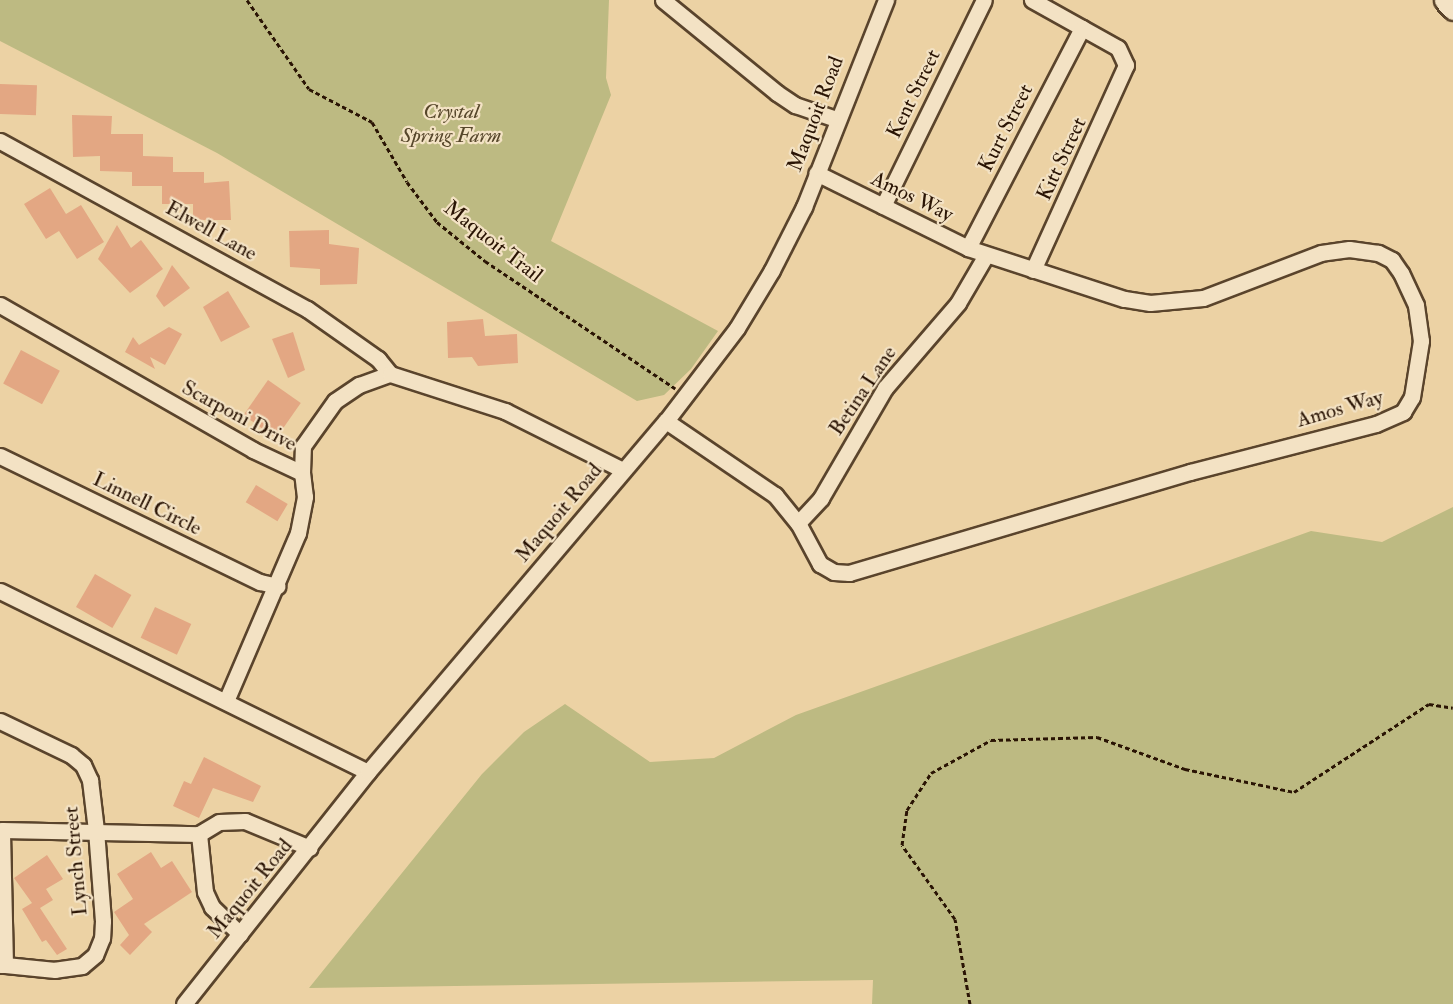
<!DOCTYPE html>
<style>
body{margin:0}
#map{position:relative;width:1453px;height:1004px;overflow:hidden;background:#ecd2a4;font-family:"IM FELL Double Pica",serif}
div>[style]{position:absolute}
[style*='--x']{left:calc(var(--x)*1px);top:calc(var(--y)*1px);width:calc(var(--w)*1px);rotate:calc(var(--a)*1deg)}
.green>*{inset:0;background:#bdba82}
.building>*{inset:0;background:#e3a783;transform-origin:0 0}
.path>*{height:3px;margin-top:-1.5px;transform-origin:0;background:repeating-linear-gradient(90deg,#2a1404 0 4.5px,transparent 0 7.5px)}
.roads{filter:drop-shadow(2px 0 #5a442c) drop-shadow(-2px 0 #5a442c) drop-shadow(0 2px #5a442c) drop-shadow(0 -2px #5a442c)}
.street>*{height:15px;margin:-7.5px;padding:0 7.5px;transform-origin:7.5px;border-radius:7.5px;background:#f3e2c4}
.secondary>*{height:21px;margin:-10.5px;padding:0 10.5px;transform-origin:10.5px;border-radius:10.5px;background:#f3e2c4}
span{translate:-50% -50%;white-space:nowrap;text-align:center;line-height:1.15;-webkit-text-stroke:4.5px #f3e2c4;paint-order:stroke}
.street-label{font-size:21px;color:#2a1404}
.park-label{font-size:21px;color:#56462a;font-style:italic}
</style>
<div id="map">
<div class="green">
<div style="clip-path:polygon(0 0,609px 0,606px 78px,611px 95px,551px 241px,718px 331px,691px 369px,664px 395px,637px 401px,217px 153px,0 41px)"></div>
<div style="clip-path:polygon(1453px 507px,1453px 1004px,872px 1004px,873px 980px,309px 988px,482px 774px,524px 732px,565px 704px,650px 762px,714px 758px,796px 715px,1311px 531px,1382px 542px)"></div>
</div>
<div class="building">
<div style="left:0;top:84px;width:37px;height:30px;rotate:2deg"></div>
<div style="clip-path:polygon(72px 115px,112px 116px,111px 134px,143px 134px,143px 156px,173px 157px,173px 172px,204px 172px,204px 183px,229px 181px,231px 220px,193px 220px,193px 204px,162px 204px,162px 186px,132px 186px,132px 172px,100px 171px,100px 156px,73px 157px)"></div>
<div style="clip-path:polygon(50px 188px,66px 214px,81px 205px,104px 242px,77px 259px,59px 231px,46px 239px,24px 204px)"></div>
<div style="clip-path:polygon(117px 225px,131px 248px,141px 240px,163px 269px,130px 293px,98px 259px)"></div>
<div style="clip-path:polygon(329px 230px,329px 244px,359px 248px,357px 284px,320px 285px,320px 269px,290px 267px,289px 231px)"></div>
<div style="clip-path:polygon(172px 265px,190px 288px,164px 307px,156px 296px)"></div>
<div style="clip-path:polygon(228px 291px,250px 327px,221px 342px,203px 307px)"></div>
<div style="clip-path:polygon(483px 319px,485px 336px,517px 334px,518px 363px,478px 366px,472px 357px,448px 358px,447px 322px)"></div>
<div style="clip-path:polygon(169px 327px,182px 334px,165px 365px,150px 357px,155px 369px,125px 352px,133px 337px,139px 345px)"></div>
<div style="clip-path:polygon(293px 332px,305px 370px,288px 378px,272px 339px)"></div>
<div style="left:21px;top:350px;width:44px;height:38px;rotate:28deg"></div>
<div style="left:268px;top:380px;width:40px;height:43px;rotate:35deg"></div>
<div style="left:256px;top:485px;width:37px;height:20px;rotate:31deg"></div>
<div style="left:95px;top:574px;width:42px;height:38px;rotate:30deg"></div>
<div style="left:155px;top:607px;width:40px;height:34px;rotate:25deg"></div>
<div style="clip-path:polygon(204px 757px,261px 786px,253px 802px,213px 788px,199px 818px,173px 806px,184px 781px,191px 784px)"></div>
<div style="clip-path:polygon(151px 852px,161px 868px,172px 861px,192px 892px,144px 924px,152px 932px,130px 955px,120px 945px,129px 935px,114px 912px,133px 899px,117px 874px)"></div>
<div style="clip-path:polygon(47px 855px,63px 879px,46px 889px,53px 900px,40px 908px,67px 949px,57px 955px,46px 940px,42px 942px,22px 909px,32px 903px,14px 878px)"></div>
</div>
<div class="path">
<div style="--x:247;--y:0;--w:108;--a:55.1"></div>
<div style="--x:309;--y:89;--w:71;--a:27.6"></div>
<div style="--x:372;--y:122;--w:69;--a:59.7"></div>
<div style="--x:407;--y:182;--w:50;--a:53.1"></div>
<div style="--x:437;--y:222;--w:62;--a:39.1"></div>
<div style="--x:485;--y:261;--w:229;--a:33.8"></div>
<div style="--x:970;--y:1004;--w:86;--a:-100"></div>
<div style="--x:955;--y:919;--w:91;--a:-125.6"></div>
<div style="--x:902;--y:845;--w:35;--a:-82"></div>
<div style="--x:907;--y:810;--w:44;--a:-57"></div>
<div style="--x:931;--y:773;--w:68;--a:-28.8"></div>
<div style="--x:991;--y:740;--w:106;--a:-1.6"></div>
<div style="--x:1097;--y:737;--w:94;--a:20"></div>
<div style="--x:1185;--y:769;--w:111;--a:11.9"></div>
<div style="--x:1294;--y:792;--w:161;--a:-33.1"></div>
<div style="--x:1429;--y:704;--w:24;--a:9"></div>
</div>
<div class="roads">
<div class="street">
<div style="--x:663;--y:0;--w:147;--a:39.2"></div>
<div style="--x:777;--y:93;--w:22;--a:34"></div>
<div style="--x:795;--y:105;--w:43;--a:18.9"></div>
<div style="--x:1032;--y:0;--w:98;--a:29.2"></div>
<div style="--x:1118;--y:48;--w:19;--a:65"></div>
<div style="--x:1126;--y:65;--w:225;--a:114.4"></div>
<div style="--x:0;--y:141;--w:350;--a:28.7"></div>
<div style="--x:307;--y:309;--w:87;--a:35.2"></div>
<div style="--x:378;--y:359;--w:19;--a:51"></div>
<div style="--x:883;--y:206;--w:229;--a:-63.9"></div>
<div style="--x:968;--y:248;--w:248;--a:-62.6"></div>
<div style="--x:0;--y:305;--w:292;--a:29.8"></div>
<div style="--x:253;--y:450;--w:54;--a:25.1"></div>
<div style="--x:302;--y:473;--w:27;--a:-88"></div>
<div style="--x:303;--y:446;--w:55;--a:-54.6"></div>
<div style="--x:335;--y:401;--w:29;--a:-34"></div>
<div style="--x:359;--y:385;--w:33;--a:-20"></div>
<div style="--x:390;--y:374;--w:121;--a:17.8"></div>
<div style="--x:505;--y:411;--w:132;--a:26.6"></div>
<div style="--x:666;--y:421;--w:132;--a:34.2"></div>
<div style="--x:775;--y:495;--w:36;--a:51"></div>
<div style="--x:798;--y:523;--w:47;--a:61.8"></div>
<div style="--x:820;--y:564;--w:16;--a:30"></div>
<div style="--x:834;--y:572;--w:15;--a:4"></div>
<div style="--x:849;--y:573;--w:356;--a:-16.5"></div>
<div style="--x:1190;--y:472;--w:192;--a:-14.5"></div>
<div style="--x:1376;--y:424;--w:30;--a:-24"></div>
<div style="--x:1403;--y:412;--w:17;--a:-59"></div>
<div style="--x:1412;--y:397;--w:57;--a:-80.9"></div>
<div style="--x:1421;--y:341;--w:36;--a:-98"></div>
<div style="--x:1416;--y:305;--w:35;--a:-115"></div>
<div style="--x:1401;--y:273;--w:16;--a:-125"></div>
<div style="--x:1392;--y:260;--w:16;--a:-153"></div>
<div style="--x:1378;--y:253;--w:29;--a:-172"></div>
<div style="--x:1349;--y:249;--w:28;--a:172"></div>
<div style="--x:1321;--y:253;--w:126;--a:159.1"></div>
<div style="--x:1203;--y:298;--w:53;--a:174.6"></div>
<div style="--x:1150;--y:303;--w:26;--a:-171"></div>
<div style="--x:1124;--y:299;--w:164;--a:-161.9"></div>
<div style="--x:968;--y:248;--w:169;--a:-153.7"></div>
<div style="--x:0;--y:456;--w:289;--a:25.9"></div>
<div style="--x:260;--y:582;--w:18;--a:13"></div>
<div style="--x:798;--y:523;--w:34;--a:-47"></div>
<div style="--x:821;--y:498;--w:127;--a:-59.8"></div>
<div style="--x:885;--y:388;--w:112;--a:-49.3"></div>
<div style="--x:958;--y:303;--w:56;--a:-59.7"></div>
<div style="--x:0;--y:591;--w:410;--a:26.2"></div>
<div style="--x:226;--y:701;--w:183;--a:-66.8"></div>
<div style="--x:298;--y:533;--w:37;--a:-79"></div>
<div style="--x:305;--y:497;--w:24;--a:-97"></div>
<div style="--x:0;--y:721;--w:79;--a:25.6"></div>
<div style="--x:71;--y:755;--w:16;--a:40"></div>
<div style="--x:83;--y:765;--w:17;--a:65"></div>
<div style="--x:90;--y:780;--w:50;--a:83.2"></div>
<div style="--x:96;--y:830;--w:91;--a:85.6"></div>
<div style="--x:103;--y:921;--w:17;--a:93"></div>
<div style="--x:102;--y:938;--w:18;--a:112"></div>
<div style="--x:95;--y:955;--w:17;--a:140"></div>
<div style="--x:82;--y:966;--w:27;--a:172"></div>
<div style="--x:55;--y:970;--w:50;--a:-174.3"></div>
<div style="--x:199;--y:834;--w:23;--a:-31"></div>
<div style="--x:219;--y:822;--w:26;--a:-2"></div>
<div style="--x:245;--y:821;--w:70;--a:22.6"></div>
<div style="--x:0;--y:965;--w:5;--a:0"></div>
<div style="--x:5;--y:965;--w:135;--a:-91.3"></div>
<div style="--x:2;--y:830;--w:197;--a:1.2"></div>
<div style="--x:199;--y:834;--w:58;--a:84.1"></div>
<div style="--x:205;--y:892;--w:17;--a:65"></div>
<div style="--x:212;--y:907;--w:39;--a:44"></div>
<div style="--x:184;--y:1004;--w:296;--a:-51.6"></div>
<div style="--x:368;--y:772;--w:460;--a:-49.7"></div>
<div style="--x:666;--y:421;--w:117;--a:-52.6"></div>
<div style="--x:737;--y:328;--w:68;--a:-58.9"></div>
<div style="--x:772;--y:270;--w:71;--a:-63.1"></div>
<div style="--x:804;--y:207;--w:223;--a:-68.4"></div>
</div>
<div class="secondary">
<div style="--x:1445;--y:0;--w:12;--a:48"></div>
</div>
</div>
<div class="street-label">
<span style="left:914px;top:94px;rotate:-64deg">Kent Street</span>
<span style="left:816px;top:114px;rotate:-69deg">Maquoit Road</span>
<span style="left:1006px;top:128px;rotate:-63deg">Kurt Street</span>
<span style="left:1062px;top:159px;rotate:-65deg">Kitt Street</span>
<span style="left:912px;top:197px;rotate:26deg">Amos Way</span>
<span style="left:211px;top:231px;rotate:29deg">Elwell Lane</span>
<span style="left:493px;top:242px;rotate:38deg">Maquoit Trail</span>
<span style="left:863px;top:391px;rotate:-56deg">Betina Lane</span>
<span style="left:1340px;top:409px;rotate:-16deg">Amos Way</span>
<span style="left:239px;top:416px;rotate:28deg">Scarponi Drive</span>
<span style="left:147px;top:504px;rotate:26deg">Linnell Circle</span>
<span style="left:559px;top:513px;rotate:-50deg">Maquoit Road</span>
<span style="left:76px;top:861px;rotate:-95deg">Lynch Street</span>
<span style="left:250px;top:889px;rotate:-51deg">Maquoit Road</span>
</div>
<div class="park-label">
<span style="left:451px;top:124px">Crystal<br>Spring Farm</span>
</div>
</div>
